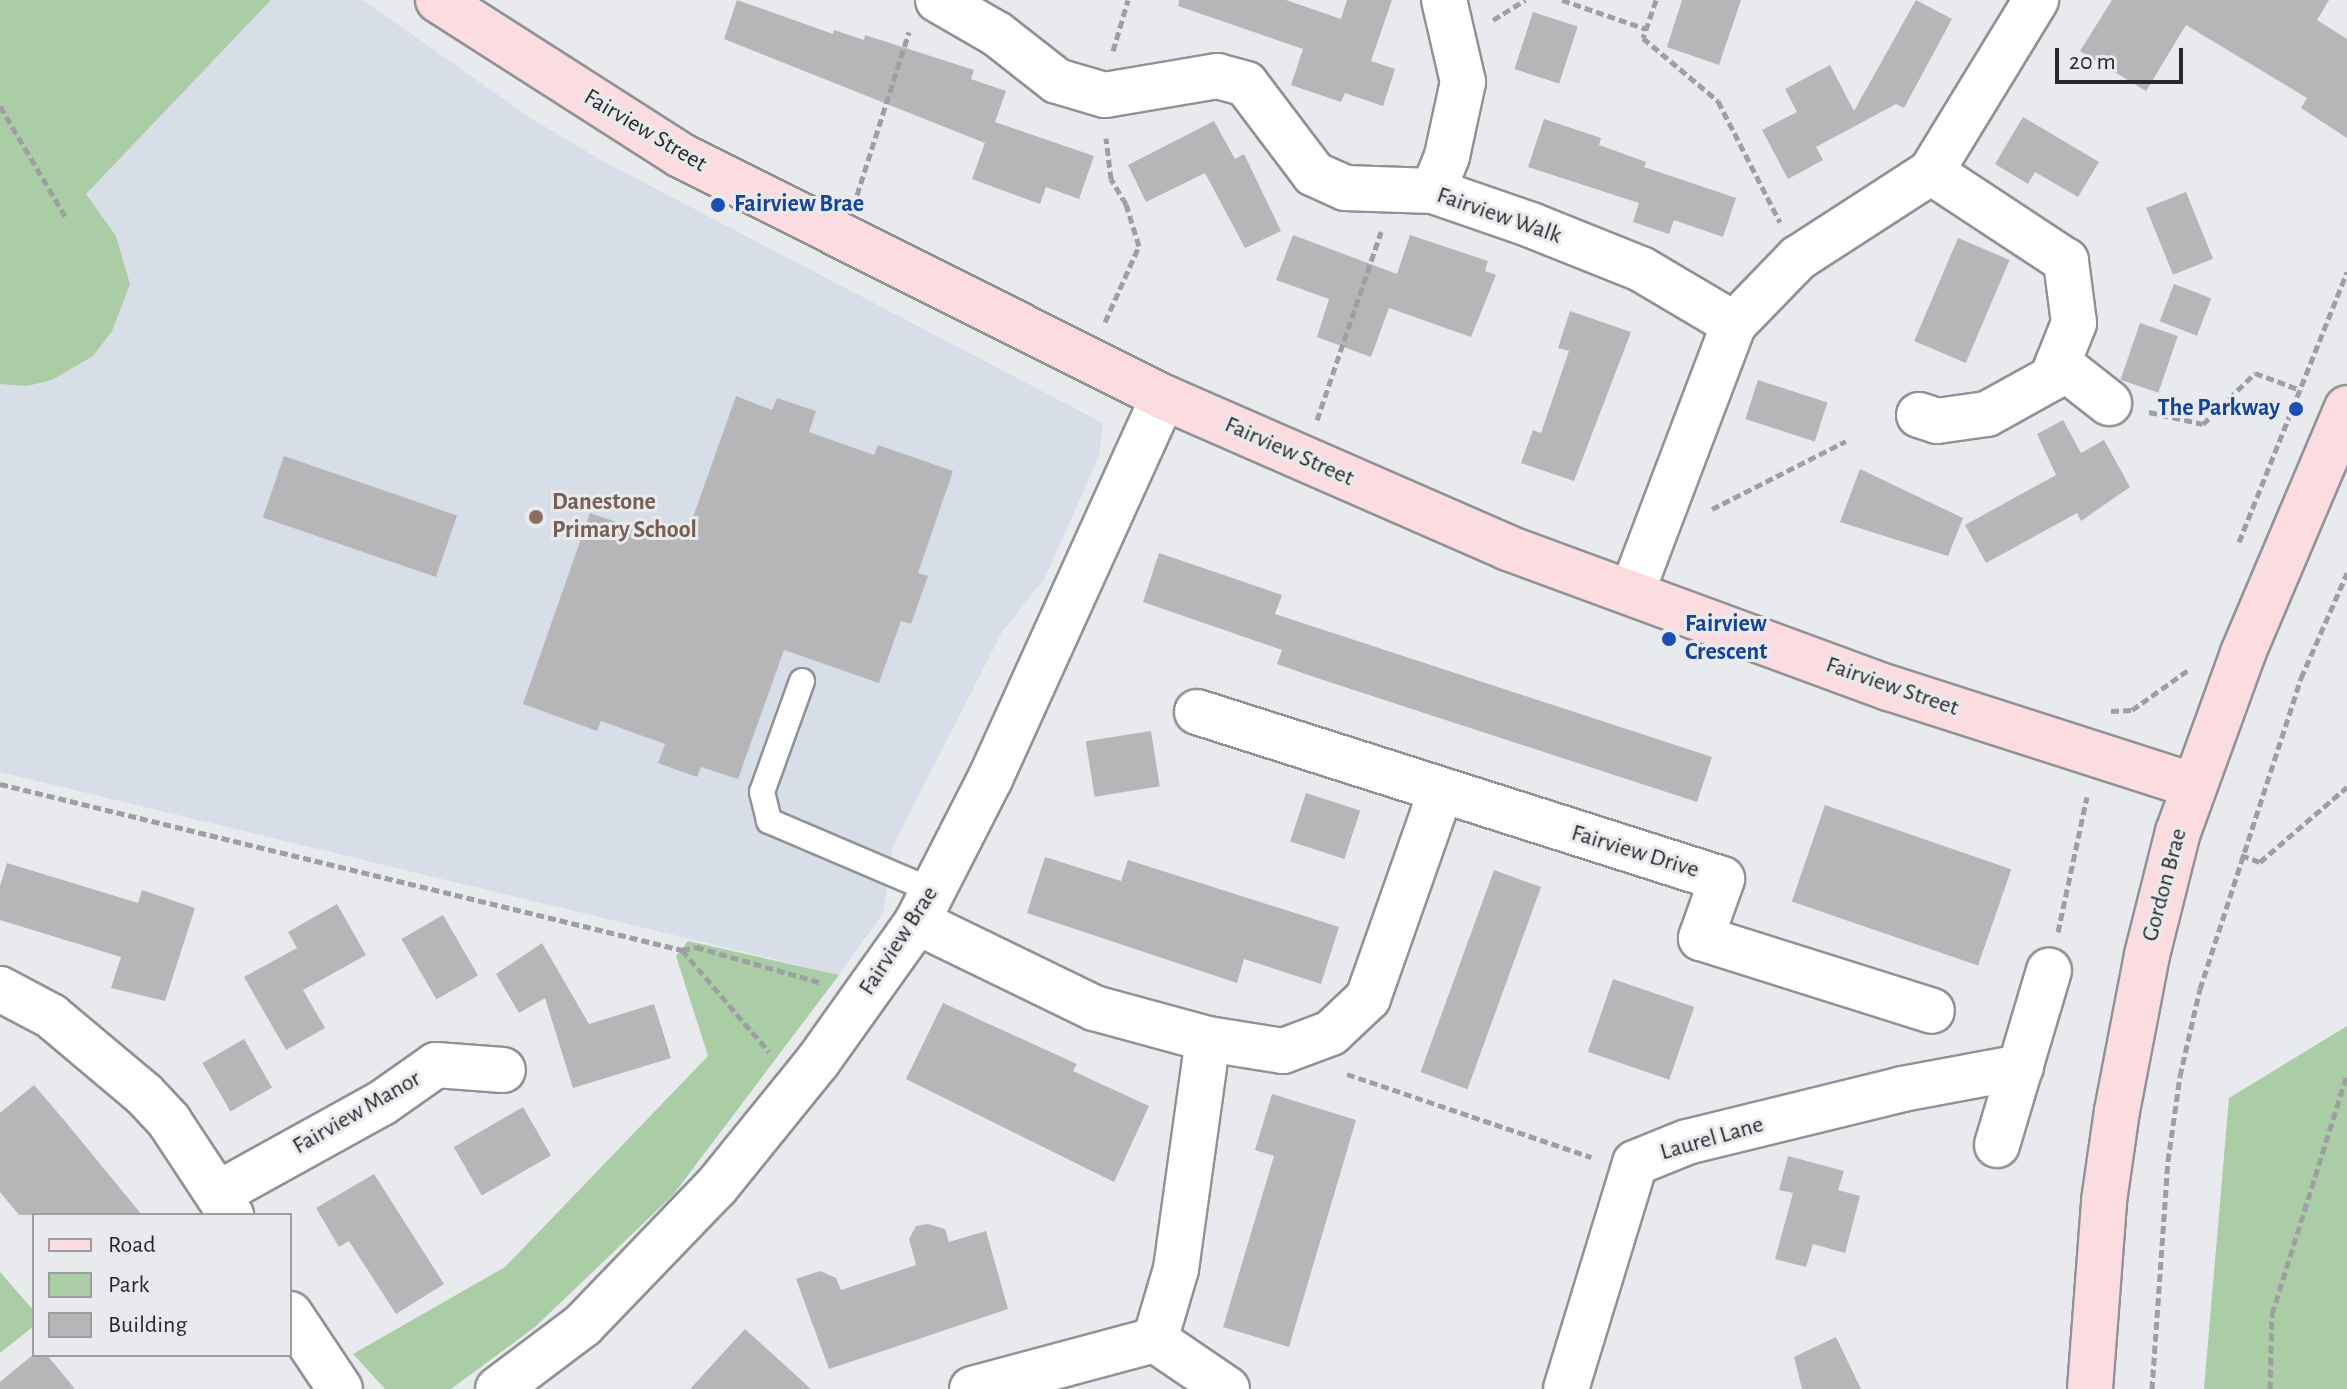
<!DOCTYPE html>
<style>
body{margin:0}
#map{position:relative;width:2347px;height:1389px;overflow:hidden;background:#e8eaed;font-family:"Alegreya Sans",sans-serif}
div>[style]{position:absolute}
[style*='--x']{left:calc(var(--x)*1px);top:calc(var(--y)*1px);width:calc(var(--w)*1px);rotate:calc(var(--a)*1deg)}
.built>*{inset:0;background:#d8dee8}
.green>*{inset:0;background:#abcda6}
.building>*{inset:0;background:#b6b6b9;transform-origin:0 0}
.path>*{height:5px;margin-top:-2.5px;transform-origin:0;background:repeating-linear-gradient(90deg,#9d9fa1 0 8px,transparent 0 12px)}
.roads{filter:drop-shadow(2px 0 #909295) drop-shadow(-2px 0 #909295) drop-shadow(0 2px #909295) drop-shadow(0 -2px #909295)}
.lane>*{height:24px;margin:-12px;padding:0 12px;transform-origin:12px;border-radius:12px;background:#fff}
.street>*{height:44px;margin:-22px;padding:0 22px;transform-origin:22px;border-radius:22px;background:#fff}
.secondary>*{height:44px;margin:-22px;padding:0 22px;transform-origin:22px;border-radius:22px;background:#fbdde1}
.dots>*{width:22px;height:22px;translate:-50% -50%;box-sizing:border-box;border:4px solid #e8eaed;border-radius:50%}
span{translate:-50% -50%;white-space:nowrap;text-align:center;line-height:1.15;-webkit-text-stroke:6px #e8eaed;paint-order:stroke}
.street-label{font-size:24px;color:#28292a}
.transit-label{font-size:24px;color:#164399;font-weight:700}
.left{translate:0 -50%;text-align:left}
.right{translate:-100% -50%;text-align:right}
.education-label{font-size:24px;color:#785e54;font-weight:700}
.legend{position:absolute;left:32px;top:1213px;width:260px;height:144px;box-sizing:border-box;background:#e8eaed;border:2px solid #9b9d9f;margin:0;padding:10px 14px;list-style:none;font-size:24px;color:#28292a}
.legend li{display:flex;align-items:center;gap:16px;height:40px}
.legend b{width:40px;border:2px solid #9b9d9f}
.scale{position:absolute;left:2055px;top:48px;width:128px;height:36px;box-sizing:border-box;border:4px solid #28292a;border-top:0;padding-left:10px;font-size:24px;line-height:28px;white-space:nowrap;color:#28292a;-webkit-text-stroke:6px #e8eaed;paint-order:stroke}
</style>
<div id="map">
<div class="built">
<div style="clip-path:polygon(271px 0,363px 0,529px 117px,601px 160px,1103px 423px,1099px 456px,1045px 578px,1002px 632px,893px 846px,883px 913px,839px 975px,0 772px,0 283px)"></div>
</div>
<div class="green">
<div style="clip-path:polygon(0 0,271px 0,86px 194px,116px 236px,130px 284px,112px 331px,93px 356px,52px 380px,27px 386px,0 384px)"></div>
<div style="clip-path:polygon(688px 941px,839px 975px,673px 1195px,535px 1327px,451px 1389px,385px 1389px,353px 1354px,505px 1267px,708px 1056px,676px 956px)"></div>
<div style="clip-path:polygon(2347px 1026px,2347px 1389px,2204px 1389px,2229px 1098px)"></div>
<div style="clip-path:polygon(0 1272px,34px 1311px,34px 1326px,0 1353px)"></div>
</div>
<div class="building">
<div style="clip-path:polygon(737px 0,833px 34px,834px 30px,864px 40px,865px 35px,974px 70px,971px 79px,1006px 91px,995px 122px,1094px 156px,1079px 199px,1046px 187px,1040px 204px,972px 179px,985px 143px,724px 39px)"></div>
<div style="clip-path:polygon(1179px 0,1286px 0,1341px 19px,1347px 0,1392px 0,1371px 61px,1395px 69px,1383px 106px,1345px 93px,1341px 102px,1291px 85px,1303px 49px,1178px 6px)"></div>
<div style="clip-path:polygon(1682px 0,1741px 0,1719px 65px,1667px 47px)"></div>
<div style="clip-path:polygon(1916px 0,1952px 19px,1904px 108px,1896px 104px,1816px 147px,1823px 160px,1788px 179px,1762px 130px,1797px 112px,1785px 89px,1830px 65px,1854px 111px)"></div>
<div style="clip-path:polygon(2112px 0,2329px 0,2317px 20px,2347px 39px,2347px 138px,2301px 108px,2307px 98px,2186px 25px,2146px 91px,2080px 51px)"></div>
<div style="left:1533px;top:12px;width:47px;height:60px;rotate:18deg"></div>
<div style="clip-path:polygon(2023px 117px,2099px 162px,2078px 197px,2035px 172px,2028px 184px,1995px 164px)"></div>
<div style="clip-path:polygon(1544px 119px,1601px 138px,1599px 145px,1646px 162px,1644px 167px,1736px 198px,1723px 237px,1674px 220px,1669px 234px,1633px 222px,1639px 203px,1528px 167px)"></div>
<div style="clip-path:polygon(1214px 121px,1235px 159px,1244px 154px,1281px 231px,1245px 248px,1205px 173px,1146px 202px,1128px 165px)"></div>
<div style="left:2186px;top:192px;width:72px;height:43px;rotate:68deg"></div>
<div style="clip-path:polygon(1293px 235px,1397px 274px,1410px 235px,1488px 261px,1485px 271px,1496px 275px,1471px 337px,1389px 308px,1371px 357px,1317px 337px,1329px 299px,1276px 280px)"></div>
<div style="left:1958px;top:238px;width:56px;height:112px;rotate:23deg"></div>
<div style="left:2174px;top:284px;width:40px;height:40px;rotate:21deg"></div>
<div style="clip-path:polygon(1570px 311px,1631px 332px,1574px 481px,1521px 463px,1533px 430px,1541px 433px,1569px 351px,1558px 348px)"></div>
<div style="left:2140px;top:323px;width:40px;height:60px;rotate:19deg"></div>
<div style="left:1758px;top:380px;width:73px;height:41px;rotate:18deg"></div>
<div style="clip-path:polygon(736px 396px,772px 410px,777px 398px,816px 411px,809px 432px,874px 455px,878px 445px,953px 471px,918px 573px,928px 576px,911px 624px,901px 621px,879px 683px,784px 650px,738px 779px,701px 767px,697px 777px,658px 763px,665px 744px,601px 721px,597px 731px,523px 704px,590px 513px,664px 538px,666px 530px,686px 537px)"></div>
<div style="clip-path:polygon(2063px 420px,2081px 453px,2104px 440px,2130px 487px,2081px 521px,2077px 513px,1986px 563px,1965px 525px,2056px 475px,2037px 434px)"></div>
<div style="left:284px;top:456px;width:183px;height:65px;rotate:19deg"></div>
<div style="clip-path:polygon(1860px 469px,1963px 518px,1948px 556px,1840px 522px)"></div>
<div style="clip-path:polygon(1159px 553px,1282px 595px,1275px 614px,1712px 757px,1697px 802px,1311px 676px,1277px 664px,1282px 650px,1143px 602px)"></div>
<div style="left:1151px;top:731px;width:56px;height:66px;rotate:81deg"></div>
<div style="left:1306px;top:793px;width:57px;height:51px;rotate:18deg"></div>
<div style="left:1825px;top:805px;width:197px;height:102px;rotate:19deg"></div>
<div style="clip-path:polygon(1045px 857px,1121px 881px,1128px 860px,1339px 927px,1321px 984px,1244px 959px,1237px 983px,1027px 913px)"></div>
<div style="clip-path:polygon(7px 863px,138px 903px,142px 890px,195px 908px,165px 1001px,111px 988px,121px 957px,0 920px,0 886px)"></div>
<div style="left:1494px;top:870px;width:50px;height:215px;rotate:20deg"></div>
<div style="clip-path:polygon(337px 904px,366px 955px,303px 990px,325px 1028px,286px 1050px,244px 977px,297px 948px,288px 932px)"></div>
<div style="left:443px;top:915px;width:70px;height:48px;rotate:60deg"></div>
<div style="clip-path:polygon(542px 943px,589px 1024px,654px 1004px,671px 1058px,573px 1088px,545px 998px,519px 1013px,496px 974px)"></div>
<div style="left:1613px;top:979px;width:86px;height:77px;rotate:19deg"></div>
<div style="clip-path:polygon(943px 1003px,1077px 1064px,1073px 1071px,1149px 1106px,1114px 1182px,906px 1079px)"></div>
<div style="left:244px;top:1039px;width:56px;height:48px;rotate:60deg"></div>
<div style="clip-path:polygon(34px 1085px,64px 1120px,142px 1215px,19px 1215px,0 1192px,0 1113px)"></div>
<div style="clip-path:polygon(1272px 1094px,1356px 1120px,1289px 1347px,1223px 1327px,1274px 1156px,1255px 1150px)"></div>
<div style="left:523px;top:1107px;width:56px;height:80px;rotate:60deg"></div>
<div style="clip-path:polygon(1788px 1156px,1844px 1171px,1838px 1190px,1860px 1196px,1845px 1253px,1813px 1244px,1806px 1267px,1775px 1259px,1793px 1193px,1779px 1190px)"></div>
<div style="clip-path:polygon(374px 1174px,444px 1284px,396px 1314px,349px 1241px,339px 1247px,316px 1208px)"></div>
<div style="clip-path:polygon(928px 1224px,945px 1229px,949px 1242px,986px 1231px,1008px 1309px,829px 1369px,796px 1279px,820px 1271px,836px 1278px,841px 1290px,916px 1265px,909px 1239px,916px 1226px)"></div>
<div style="clip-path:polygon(745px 1329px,811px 1389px,690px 1389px)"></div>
<div style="clip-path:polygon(1836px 1337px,1861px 1389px,1802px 1389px,1794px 1357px)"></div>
<div style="clip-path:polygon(34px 1354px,47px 1355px,75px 1389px,0 1389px,0 1382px)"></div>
</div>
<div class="path">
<div style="--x:1562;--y:0;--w:89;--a:19"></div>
<div style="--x:1656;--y:0;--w:40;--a:108.9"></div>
<div style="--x:1643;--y:38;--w:98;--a:40"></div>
<div style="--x:1718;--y:101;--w:136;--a:62.9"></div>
<div style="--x:1493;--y:20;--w:38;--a:-32"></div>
<div style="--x:1113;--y:51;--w:53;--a:-73.6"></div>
<div style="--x:0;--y:106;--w:128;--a:59.4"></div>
<div style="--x:857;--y:195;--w:171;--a:-72.3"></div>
<div style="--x:1105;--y:322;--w:83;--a:-65.9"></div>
<div style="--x:1139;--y:246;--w:44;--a:-107.2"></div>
<div style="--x:1126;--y:204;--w:29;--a:-121"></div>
<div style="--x:1111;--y:179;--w:41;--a:-97"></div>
<div style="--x:2149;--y:412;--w:55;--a:12.5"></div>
<div style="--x:2203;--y:424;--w:73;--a:-44.4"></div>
<div style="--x:2255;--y:373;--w:46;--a:20.4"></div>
<div style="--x:1317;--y:420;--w:199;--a:-71.2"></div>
<div style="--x:1712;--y:509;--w:150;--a:-26.9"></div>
<div style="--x:2239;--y:542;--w:291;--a:-68.2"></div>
<div style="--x:2111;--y:711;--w:21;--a:-3"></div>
<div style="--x:2132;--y:710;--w:69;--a:-35.5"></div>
<div style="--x:0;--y:784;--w:702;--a:13.68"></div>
<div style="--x:682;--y:950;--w:14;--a:-12"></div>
<div style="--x:696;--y:947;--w:131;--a:15.9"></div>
<div style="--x:2241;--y:855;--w:20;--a:20"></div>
<div style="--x:2260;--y:862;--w:115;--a:-40.8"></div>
<div style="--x:2058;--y:932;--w:138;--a:-77.9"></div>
<div style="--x:682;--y:950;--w:134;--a:49.5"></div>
<div style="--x:1347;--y:1074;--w:258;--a:18.8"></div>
<div style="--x:2152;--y:1389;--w:229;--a:-86"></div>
<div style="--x:2168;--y:1161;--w:86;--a:-82"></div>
<div style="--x:2180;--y:1076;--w:89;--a:-77.1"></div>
<div style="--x:2200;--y:989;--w:327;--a:-72"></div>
<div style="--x:2301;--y:678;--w:115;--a:-66.3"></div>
<div style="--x:2270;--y:1389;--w:75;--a:-88.5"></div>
<div style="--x:2272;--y:1314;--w:251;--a:-72.6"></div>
</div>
<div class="roads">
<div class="lane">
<div style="--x:802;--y:681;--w:118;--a:109.8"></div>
<div style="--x:762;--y:792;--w:30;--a:76"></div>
<div style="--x:769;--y:821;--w:178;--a:23.1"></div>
</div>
<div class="street">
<div style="--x:938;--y:0;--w:68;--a:30"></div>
<div style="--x:997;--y:34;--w:76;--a:38.1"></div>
<div style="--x:1057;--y:81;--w:50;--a:16.3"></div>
<div style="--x:1105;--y:95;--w:114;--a:-9.6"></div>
<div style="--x:1217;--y:76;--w:30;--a:15"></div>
<div style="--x:1246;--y:84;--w:113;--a:52.9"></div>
<div style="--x:1314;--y:174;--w:34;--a:24"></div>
<div style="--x:1345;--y:188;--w:88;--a:2"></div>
<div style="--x:1433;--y:191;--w:104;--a:19.1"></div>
<div style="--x:1531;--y:225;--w:118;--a:21.8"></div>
<div style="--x:1641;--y:269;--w:108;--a:30.6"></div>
<div style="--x:1433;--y:191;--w:38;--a:-68"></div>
<div style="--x:1447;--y:156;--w:76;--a:-77.8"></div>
<div style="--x:1463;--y:82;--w:84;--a:-103"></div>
<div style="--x:2058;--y:363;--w:65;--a:38.1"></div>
<div style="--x:1919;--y:415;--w:19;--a:18"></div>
<div style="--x:1937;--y:421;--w:50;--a:-8"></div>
<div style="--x:1987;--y:414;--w:74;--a:-29"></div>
<div style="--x:2052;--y:378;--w:59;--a:-68.2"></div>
<div style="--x:2074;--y:323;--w:63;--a:-97.4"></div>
<div style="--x:2066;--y:261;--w:162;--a:-146.6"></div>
<div style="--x:1632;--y:592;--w:287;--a:-69.2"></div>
<div style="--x:1734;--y:324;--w:92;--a:-45.9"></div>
<div style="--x:1798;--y:258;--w:158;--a:-32.9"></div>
<div style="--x:1931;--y:172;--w:202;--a:-58.6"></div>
<div style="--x:1197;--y:712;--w:551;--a:17.65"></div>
<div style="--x:1722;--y:879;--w:63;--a:109.6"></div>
<div style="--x:1701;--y:938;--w:242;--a:17.5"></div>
<div style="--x:917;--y:922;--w:197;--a:25.9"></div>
<div style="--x:1094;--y:1008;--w:118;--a:15.2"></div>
<div style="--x:1208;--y:1039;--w:76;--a:9.1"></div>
<div style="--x:1283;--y:1051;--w:51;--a:-20.6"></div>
<div style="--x:1331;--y:1033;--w:51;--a:-43.4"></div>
<div style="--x:1368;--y:998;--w:219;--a:-70.6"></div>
<div style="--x:0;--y:989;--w:58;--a:27.9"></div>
<div style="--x:51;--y:1016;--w:121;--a:40"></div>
<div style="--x:144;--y:1094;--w:37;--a:47"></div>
<div style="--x:169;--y:1121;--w:113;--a:56.6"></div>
<div style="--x:1997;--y:1145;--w:182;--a:-73.4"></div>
<div style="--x:219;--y:1193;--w:186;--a:-28.9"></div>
<div style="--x:382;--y:1103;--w:66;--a:-35.1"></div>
<div style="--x:436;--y:1065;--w:67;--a:4.3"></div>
<div style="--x:290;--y:1314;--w:90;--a:56.3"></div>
<div style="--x:1155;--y:1340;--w:87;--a:34.2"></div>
<div style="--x:498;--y:1389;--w:106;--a:-37"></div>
<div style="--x:583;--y:1325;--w:192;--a:-46.1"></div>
<div style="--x:716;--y:1187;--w:162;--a:-51"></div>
<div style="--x:818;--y:1061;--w:171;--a:-54.5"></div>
<div style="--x:917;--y:922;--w:161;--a:-63"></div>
<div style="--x:990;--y:779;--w:419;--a:-65.6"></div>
<div style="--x:972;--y:1389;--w:189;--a:-15"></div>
<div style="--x:1155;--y:1340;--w:74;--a:-73.5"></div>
<div style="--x:1176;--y:1269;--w:232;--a:-82.1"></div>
<div style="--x:1566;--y:1389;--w:236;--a:-73"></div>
<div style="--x:1635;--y:1163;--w:56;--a:-22"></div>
<div style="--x:1687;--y:1142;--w:221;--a:-13.8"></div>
<div style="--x:1902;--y:1089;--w:121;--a:-10.5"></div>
</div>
<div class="secondary">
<div style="--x:438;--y:0;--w:287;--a:32.6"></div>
<div style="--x:680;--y:155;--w:540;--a:26.61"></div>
<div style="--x:1163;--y:397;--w:377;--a:23.6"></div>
<div style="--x:1508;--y:548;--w:406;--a:20.2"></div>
<div style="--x:1889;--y:688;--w:320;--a:17.8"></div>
<div style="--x:2090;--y:1389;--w:189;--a:-85.7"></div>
<div style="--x:2104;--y:1201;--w:91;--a:-81.8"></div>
<div style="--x:2117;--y:1111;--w:159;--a:-79.1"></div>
<div style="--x:2147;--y:955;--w:127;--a:-75.9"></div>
<div style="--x:2178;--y:832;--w:190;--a:-70"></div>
<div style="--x:2243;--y:653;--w:266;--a:-67"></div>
</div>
</div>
<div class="dots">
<div style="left:718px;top:205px;background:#1a4fb4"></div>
<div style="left:2296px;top:409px;background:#1a4fb4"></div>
<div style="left:536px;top:517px;background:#8d6e63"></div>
<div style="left:1669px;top:639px;background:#1a4fb4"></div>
</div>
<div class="street-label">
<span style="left:645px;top:131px;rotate:31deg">Fairview Street</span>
<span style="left:1499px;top:216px;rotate:19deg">Fairview Walk</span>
<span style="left:1289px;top:452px;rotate:24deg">Fairview Street</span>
<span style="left:1892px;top:687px;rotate:19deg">Fairview Street</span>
<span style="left:1635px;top:852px;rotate:17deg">Fairview Drive</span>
<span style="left:2165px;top:885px;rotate:-75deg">Gordon Brae</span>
<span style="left:899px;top:941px;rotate:-57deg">Fairview Brae</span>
<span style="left:357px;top:1113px;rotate:-30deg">Fairview Manor</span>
<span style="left:1712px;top:1139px;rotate:-16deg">Laurel Lane</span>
</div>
<div class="transit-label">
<span class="left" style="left:734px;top:205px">Fairview Brae</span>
<span class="right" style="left:2280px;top:409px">The Parkway</span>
<span class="left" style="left:1685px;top:639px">Fairview<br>Crescent</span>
</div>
<div class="education-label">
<span class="left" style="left:552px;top:517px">Danestone<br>Primary School</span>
</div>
<ul class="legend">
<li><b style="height:10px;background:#fbdde1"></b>Road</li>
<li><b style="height:22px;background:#abcda6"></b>Park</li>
<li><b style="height:22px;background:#b6b6b9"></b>Building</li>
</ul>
<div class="scale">20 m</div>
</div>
